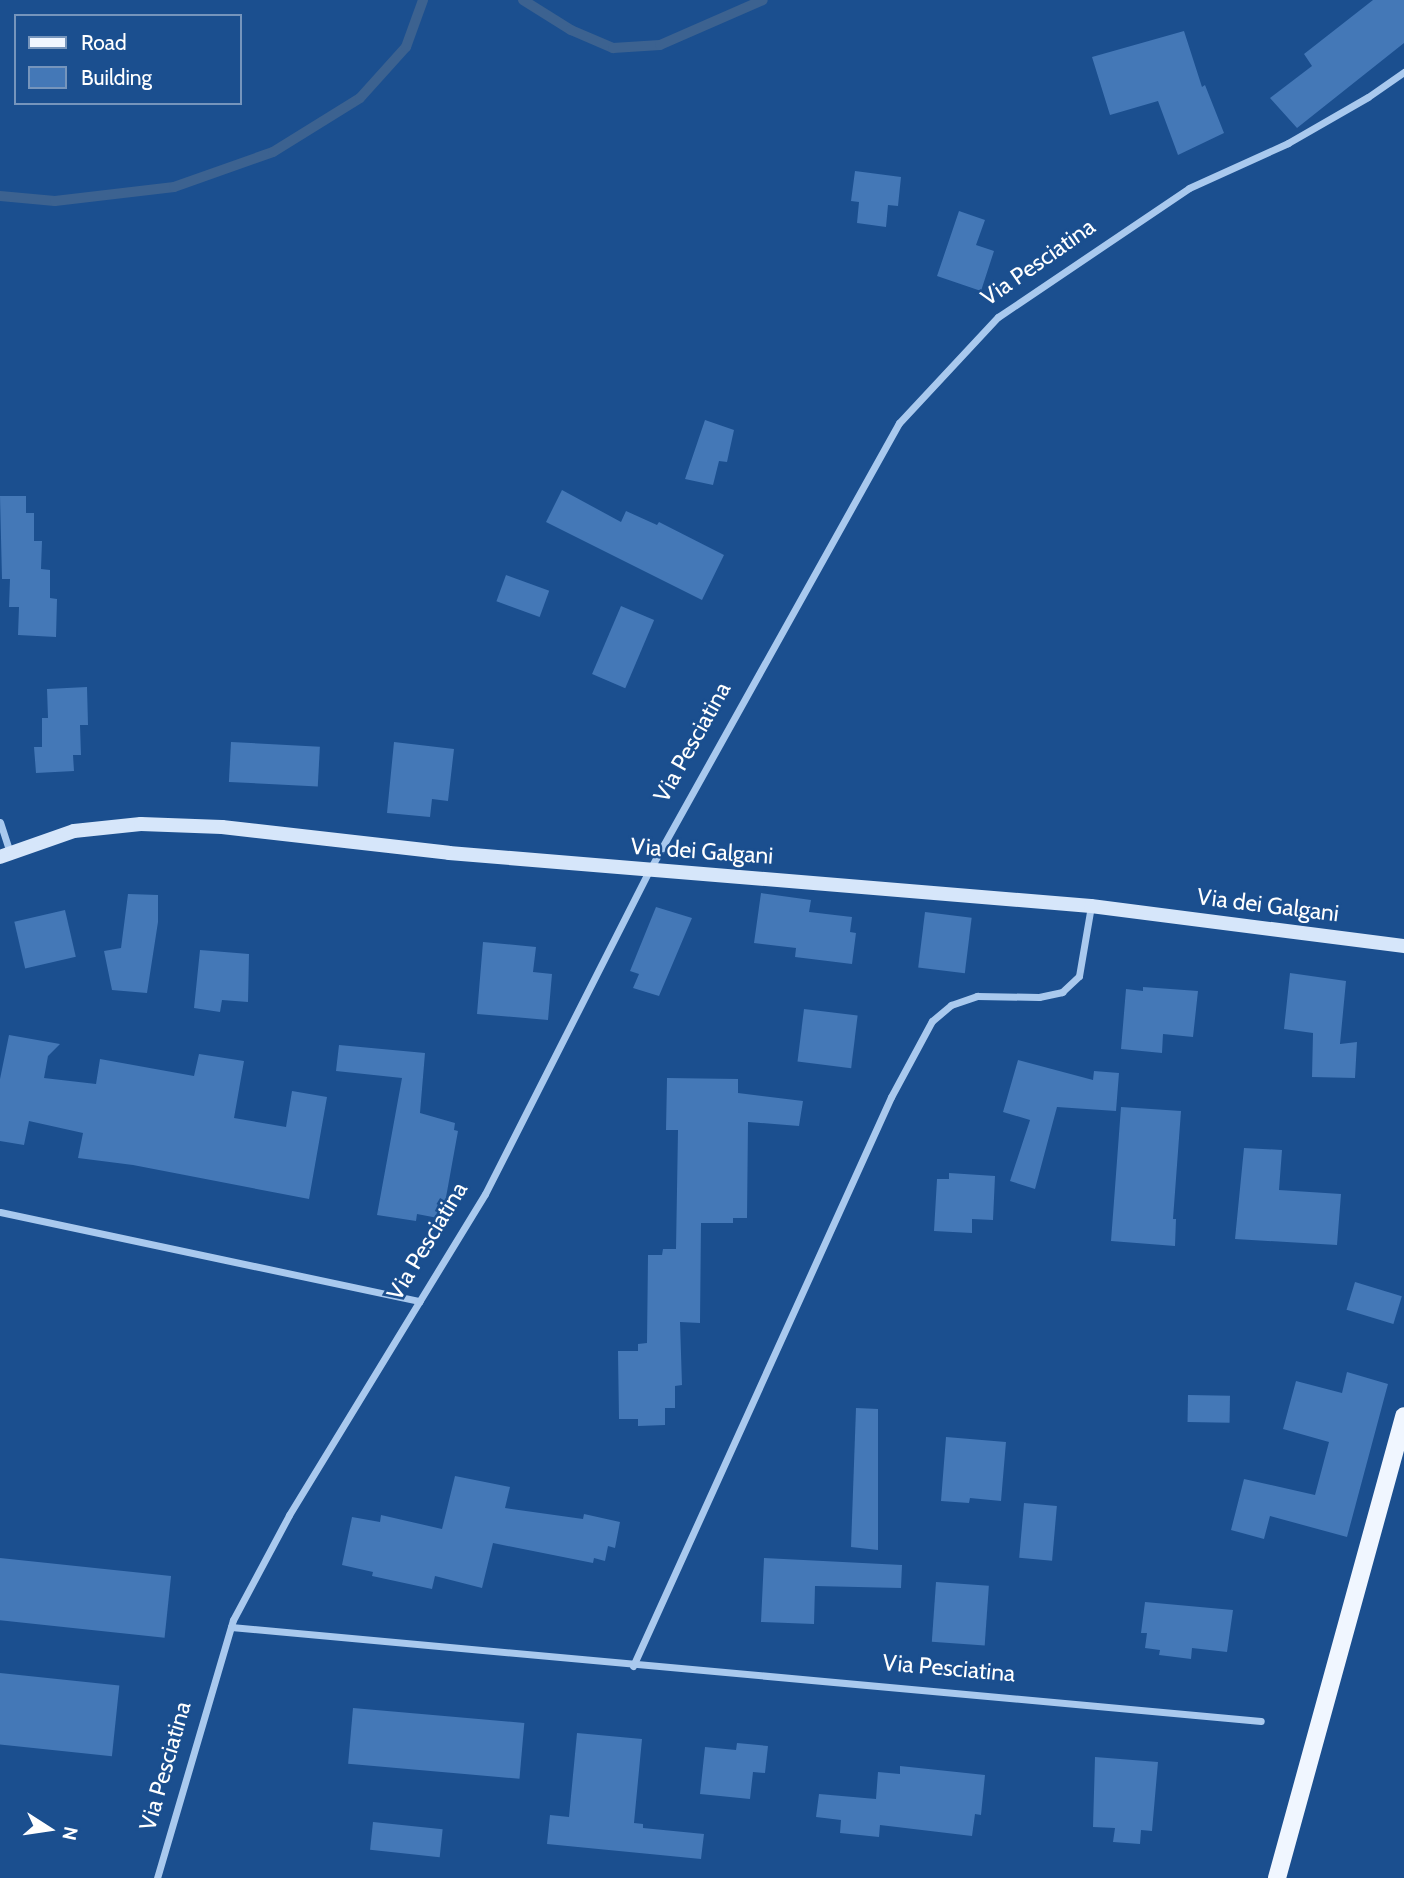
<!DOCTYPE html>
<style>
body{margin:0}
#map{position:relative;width:1404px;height:1878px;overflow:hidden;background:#1b4f8f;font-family:Cabin,sans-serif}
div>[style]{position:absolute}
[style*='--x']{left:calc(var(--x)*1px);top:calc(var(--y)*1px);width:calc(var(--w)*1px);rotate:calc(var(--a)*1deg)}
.stream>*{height:10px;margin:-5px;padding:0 5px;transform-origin:5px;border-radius:5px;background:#3c6290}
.building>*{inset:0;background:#4478b7;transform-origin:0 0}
.street>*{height:7px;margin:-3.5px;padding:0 3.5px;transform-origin:3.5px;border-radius:3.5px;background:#a9c9ee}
.secondary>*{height:14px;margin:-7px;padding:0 7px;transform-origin:7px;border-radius:7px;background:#d6e6fa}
.primary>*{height:18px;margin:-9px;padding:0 9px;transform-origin:9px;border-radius:9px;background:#f0f6ff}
span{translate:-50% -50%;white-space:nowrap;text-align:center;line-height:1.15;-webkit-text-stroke:5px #1b4f8f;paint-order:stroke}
.street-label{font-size:23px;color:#fff}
.legend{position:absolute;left:14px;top:14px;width:228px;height:91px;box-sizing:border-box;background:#1b4f8f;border:2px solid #7695bc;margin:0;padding:9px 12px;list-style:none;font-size:21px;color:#fff}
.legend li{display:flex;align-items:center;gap:14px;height:35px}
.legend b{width:35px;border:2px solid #7695bc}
.north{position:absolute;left:14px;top:1794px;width:70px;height:70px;-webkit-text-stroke:5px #1b4f8f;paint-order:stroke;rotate:102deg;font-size:19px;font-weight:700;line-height:28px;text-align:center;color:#fff}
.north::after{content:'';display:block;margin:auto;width:24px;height:32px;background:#fff;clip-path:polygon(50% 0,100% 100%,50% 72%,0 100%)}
</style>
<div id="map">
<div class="stream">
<div style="--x:523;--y:0;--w:57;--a:32"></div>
<div style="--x:571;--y:30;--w:46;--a:23.2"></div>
<div style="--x:613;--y:48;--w:47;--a:-3.7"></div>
<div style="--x:660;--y:45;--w:112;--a:-23.6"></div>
<div style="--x:0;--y:196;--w:55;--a:5.2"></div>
<div style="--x:55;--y:201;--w:120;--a:-6.7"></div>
<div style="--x:174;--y:187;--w:105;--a:-19.5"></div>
<div style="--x:273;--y:152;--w:102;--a:-31.8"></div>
<div style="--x:360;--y:98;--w:69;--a:-48"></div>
<div style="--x:406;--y:47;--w:50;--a:-70.1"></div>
</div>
<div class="building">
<div style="clip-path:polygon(1373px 0,1404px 0,1404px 43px,1297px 128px,1270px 98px,1312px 66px,1304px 54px)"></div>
<div style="clip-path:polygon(1184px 31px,1202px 87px,1205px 85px,1224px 133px,1178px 155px,1158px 101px,1110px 115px,1092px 57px)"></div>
<div style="clip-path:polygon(855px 171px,901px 177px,898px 206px,888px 205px,886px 227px,857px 223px,859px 202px,851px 201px)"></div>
<div style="clip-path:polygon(959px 211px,985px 220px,976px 245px,994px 251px,981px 291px,937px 276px)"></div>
<div style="clip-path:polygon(705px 420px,734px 430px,727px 462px,719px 461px,713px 485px,685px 479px)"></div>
<div style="clip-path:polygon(562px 490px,621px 522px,626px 511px,657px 525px,659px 522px,724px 555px,702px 600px,546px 522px)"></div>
<div style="clip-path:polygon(0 496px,26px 496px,26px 513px,34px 513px,34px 541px,42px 541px,41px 569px,50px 570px,50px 598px,57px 599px,56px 637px,18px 635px,19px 607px,9px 607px,10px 579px,2px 579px)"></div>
<div style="left:506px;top:575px;width:46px;height:28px;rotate:20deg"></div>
<div style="left:621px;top:606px;width:36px;height:74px;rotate:23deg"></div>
<div style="clip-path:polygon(87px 687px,88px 725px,80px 725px,81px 755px,73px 755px,74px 771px,36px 773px,34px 747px,42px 747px,42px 718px,48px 718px,47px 689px)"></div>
<div style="left:231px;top:742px;width:89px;height:40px;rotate:3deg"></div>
<div style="clip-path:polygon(394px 742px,454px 749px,448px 801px,432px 799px,430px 817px,387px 813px)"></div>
<div style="clip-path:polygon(761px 893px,811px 900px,809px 912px,852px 917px,850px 932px,856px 933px,852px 964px,795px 957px,796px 948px,754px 943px)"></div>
<div style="clip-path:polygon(128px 894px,158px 895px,158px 922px,147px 993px,112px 990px,104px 951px,121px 948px)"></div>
<div style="clip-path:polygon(656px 907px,692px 918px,659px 996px,633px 988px,639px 974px,630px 971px)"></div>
<div style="left:65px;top:910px;width:48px;height:52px;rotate:77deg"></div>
<div style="left:925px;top:912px;width:47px;height:56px;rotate:7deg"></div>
<div style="clip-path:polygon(483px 942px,536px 947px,533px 972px,552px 974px,548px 1020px,477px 1014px)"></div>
<div style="clip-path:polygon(200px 950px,249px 954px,248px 1002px,222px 1000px,220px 1012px,194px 1008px)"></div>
<div style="clip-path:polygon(1290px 973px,1346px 981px,1340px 1044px,1357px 1042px,1355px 1078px,1312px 1077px,1313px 1033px,1284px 1029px)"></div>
<div style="clip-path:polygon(1143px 987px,1198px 991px,1193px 1037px,1163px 1034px,1162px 1053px,1121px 1049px,1126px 989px,1143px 991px)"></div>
<div style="left:804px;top:1009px;width:54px;height:53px;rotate:7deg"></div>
<div style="clip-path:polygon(9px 1035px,60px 1044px,48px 1056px,44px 1078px,96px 1084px,100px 1059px,194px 1076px,199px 1054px,244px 1061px,234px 1118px,286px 1127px,292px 1091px,327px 1097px,309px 1199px,133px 1165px,78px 1158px,83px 1133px,29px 1121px,24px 1145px,0 1141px,0 1079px)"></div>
<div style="clip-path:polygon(339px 1045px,425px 1053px,420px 1113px,455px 1123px,454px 1130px,458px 1131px,443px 1214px,439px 1213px,438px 1218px,417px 1214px,416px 1221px,377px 1215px,402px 1078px,336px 1071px)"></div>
<div style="clip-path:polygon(1018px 1060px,1093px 1080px,1094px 1071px,1119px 1073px,1116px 1111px,1057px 1107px,1035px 1189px,1010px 1181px,1030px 1120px,1003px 1112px)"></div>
<div style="clip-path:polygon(667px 1078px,738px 1079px,738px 1093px,803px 1101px,799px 1126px,748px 1122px,747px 1218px,733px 1218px,733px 1223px,701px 1223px,700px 1323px,680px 1322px,682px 1385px,675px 1386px,675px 1408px,665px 1408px,665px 1425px,638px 1426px,638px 1419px,619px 1419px,618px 1351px,638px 1351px,638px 1344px,647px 1343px,648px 1255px,662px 1255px,663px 1249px,676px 1249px,678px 1130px,666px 1130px)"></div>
<div style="clip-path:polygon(1121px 1107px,1181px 1111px,1173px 1219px,1176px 1219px,1175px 1246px,1111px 1241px)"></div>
<div style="clip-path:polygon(1244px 1148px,1282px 1150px,1279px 1190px,1341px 1194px,1337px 1245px,1235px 1239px)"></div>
<div style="clip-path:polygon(949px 1173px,995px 1176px,993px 1220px,972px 1219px,972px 1233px,934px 1231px,937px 1179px,949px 1179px)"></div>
<div style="left:1355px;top:1282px;width:49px;height:29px;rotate:17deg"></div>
<div style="clip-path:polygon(1347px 1372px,1388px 1384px,1347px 1537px,1270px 1516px,1264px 1539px,1231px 1530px,1244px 1479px,1315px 1495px,1329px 1442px,1283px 1429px,1296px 1381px,1342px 1393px)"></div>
<div style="left:1188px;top:1395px;width:42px;height:27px;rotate:1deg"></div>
<div style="clip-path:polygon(856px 1408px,878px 1409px,878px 1550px,851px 1547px)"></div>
<div style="clip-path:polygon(946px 1437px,1006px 1442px,1001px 1501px,970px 1498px,969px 1503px,941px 1501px)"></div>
<div style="clip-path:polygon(455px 1476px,510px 1487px,505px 1508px,583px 1519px,584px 1514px,620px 1522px,615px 1548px,608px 1546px,605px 1561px,594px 1558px,593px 1563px,493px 1543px,482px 1588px,435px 1576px,432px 1589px,372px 1576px,373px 1572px,342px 1565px,352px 1517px,380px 1522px,381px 1515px,442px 1529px)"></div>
<div style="left:1024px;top:1503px;width:33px;height:55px;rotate:5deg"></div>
<div style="left:0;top:1558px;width:172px;height:62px;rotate:6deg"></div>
<div style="clip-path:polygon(764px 1558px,902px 1565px,901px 1588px,815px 1586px,814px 1624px,761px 1622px)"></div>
<div style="left:936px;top:1582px;width:53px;height:60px;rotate:4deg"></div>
<div style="clip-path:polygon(1145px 1602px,1233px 1610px,1227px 1652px,1192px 1648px,1191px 1659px,1159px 1655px,1160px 1650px,1145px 1648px,1147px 1633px,1141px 1633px)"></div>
<div style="left:0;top:1673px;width:120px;height:71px;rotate:6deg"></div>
<div style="left:353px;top:1708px;width:172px;height:56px;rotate:5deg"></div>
<div style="clip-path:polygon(577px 1733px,642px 1739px,634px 1823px,643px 1824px,643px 1828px,704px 1834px,701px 1859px,547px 1844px,550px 1815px,569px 1817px)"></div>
<div style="clip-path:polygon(737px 1743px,768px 1746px,765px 1773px,753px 1772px,750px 1799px,700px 1794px,705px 1747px,736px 1750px)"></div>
<div style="clip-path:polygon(1095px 1757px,1158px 1762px,1152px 1831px,1141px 1830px,1140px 1844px,1113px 1842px,1115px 1828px,1093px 1827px)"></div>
<div style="clip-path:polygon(900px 1766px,985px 1775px,981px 1815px,975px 1814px,972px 1836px,880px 1825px,879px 1837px,840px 1833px,841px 1820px,816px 1817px,819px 1794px,876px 1799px,878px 1772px,900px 1774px)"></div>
<div style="left:373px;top:1822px;width:70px;height:28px;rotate:6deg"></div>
</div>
<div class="street">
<div style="--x:0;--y:822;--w:32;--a:72"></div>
<div style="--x:0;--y:1212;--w:429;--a:12"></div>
<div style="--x:231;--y:1627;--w:1034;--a:5.21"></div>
<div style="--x:633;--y:1666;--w:625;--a:-65.61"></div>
<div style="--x:891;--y:1097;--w:86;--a:-61.7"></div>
<div style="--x:932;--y:1021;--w:25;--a:-40"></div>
<div style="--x:951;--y:1005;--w:28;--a:-19"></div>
<div style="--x:977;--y:996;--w:62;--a:0.9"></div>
<div style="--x:1039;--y:997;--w:24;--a:-12"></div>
<div style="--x:1062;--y:992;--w:23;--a:-43"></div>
<div style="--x:1079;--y:976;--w:71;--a:-80.3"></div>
<div style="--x:157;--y:1878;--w:269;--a:-73.6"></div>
<div style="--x:233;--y:1620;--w:119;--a:-61.9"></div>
<div style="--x:289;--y:1515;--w:376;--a:-58.6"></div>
<div style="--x:485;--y:1194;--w:362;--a:-63.1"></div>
<div style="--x:649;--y:871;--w:513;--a:-60.84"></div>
<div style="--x:899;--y:423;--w:145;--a:-47"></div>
<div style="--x:998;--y:317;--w:230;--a:-34"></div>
<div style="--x:1189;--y:188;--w:109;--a:-24.4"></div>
<div style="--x:1288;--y:143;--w:92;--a:-29.9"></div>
<div style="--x:1368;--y:97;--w:44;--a:-34.8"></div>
</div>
<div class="secondary">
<div style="--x:0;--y:857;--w:78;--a:-19.4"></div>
<div style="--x:74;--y:831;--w:67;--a:-6"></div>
<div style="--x:141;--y:824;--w:81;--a:2.1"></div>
<div style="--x:222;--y:827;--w:228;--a:6.5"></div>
<div style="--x:449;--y:853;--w:644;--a:4.72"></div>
<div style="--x:1091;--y:906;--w:316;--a:7.3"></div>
</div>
<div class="primary">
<div style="--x:1277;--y:1878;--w:479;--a:-74.6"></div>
</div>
<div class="street-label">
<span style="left:1038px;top:262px;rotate:-35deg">Via Pesciatina</span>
<span style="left:692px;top:742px;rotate:-61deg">Via Pesciatina</span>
<span style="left:702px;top:851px;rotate:4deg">Via dei Galgani</span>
<span style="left:1268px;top:905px;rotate:7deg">Via dei Galgani</span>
<span style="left:427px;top:1241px;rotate:-59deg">Via Pesciatina</span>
<span style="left:949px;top:1668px;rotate:5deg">Via Pesciatina</span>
<span style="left:165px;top:1766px;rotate:-74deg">Via Pesciatina</span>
</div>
<ul class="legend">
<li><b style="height:9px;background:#f0f6ff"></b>Road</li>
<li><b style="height:19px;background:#4478b7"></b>Building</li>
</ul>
<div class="north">N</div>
</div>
